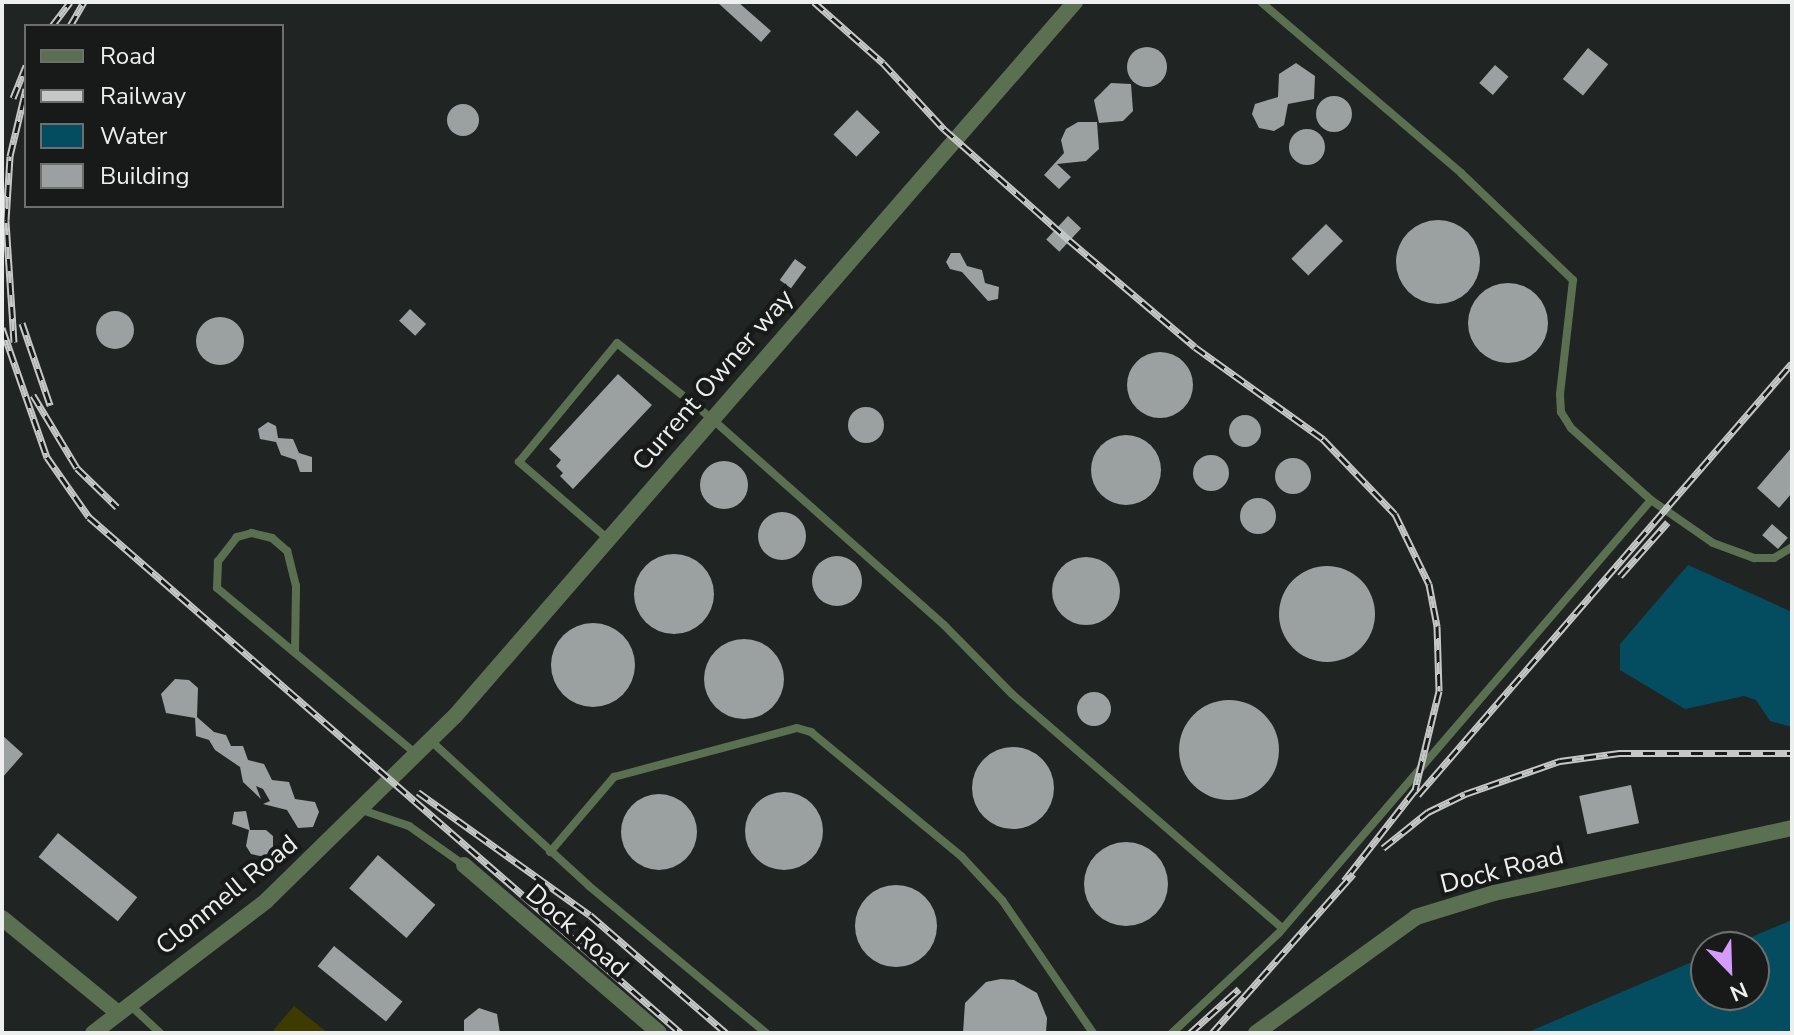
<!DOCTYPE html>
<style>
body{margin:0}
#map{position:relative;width:1794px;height:1035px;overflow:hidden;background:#202422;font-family:"Nunito Sans",sans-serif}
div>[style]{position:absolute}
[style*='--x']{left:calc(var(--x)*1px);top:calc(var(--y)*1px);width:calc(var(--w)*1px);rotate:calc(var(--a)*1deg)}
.green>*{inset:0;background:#3e3b00}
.water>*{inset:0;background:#044d60}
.building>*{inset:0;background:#9ba1a0;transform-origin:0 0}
.round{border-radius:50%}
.service>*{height:8px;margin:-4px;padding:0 4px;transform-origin:4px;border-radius:4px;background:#5b6f51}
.minor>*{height:16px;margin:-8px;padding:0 8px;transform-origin:8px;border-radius:8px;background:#5b6f51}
.rail>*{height:7px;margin-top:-3.5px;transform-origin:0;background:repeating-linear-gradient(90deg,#171a19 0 12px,#c5c8c6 0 24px);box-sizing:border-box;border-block:2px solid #c5c8c6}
span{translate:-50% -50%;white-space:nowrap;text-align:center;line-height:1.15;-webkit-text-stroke:8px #171a19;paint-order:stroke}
.street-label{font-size:26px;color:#edefee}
.frame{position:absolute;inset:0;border:4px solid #edefee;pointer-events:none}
.legend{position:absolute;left:24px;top:24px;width:260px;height:184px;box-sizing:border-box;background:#171a19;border:2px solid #6d6f6e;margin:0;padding:10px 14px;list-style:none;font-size:24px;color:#edefee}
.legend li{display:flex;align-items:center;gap:16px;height:40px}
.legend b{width:40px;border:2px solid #6d6f6e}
.north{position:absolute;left:1690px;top:931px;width:80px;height:80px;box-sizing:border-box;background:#171a19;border:2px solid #6d6f6e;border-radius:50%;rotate:157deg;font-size:22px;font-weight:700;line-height:32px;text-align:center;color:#edefee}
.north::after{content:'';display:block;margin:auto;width:28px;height:36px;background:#d39cfc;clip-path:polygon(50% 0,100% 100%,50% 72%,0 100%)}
</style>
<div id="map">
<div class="green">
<div style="clip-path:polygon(294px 1006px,328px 1033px,271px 1033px)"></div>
</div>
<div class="water">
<div style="clip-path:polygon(1688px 565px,1792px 612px,1792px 727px,1770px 721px,1756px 700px,1744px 696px,1685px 709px,1620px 670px,1620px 644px)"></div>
<div style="clip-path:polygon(1792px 920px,1792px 1033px,1526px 1033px,1706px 956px,1706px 995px,1754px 995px,1754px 947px,1728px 947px)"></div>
</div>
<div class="building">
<div style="clip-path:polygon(717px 2px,738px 2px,771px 31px,761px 42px)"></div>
<div class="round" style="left:1127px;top:47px;width:40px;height:40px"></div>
<div style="left:1588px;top:48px;width:26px;height:40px;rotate:39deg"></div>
<div style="clip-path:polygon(1296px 63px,1315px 76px,1314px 99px,1288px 104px,1284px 125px,1274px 131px,1259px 128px,1252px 114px,1255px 104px,1278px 97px,1279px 74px)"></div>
<div style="left:1495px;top:65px;width:18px;height:24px;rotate:41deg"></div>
<div style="clip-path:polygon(1111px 83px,1131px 84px,1133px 111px,1123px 121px,1099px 123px,1094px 100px)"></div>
<div class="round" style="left:1316px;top:96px;width:36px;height:36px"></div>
<div class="round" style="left:447px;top:104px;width:32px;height:32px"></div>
<div style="left:857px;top:110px;width:32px;height:34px;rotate:44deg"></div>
<div style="clip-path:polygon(1078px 122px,1097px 122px,1099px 149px,1086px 161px,1057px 164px,1071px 177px,1059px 189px,1044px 175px,1064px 153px,1061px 140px,1066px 129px)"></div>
<div class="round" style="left:1289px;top:129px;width:36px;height:36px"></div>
<div style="left:1068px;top:216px;width:18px;height:32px;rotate:43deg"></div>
<div class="round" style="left:1396px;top:220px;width:84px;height:84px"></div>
<div style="left:1326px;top:224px;width:24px;height:49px;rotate:45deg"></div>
<div style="clip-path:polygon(951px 253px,960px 253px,967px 266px,982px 270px,985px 283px,999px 287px,998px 299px,988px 301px,962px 272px,950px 269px,946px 262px)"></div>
<div style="left:795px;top:259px;width:14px;height:26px;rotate:36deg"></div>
<div class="round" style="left:1468px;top:283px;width:80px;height:80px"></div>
<div style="left:410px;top:309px;width:22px;height:16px;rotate:43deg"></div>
<div class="round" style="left:96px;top:311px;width:38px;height:38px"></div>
<div class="round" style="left:196px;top:317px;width:48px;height:48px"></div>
<div class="round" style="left:1127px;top:352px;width:66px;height:66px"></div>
<div style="clip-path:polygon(618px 374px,652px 405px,573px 489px,560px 476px,563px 473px,556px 466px,561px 460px,549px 449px)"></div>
<div class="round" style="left:848px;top:407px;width:36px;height:36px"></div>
<div class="round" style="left:1229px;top:415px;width:32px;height:32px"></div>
<div style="clip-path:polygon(268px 422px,276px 426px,278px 438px,293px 439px,299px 453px,312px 457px,312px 472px,300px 472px,296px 460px,281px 455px,276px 442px,260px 439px,258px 429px)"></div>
<div class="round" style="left:1091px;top:435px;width:70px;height:70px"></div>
<div style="clip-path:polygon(1792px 447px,1792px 493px,1779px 508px,1757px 488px)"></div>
<div class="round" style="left:1193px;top:455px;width:36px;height:36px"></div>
<div class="round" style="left:1275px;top:458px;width:36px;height:36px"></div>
<div class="round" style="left:700px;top:461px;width:48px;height:48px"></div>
<div class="round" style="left:1240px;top:498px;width:36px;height:36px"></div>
<div class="round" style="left:758px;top:512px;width:48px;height:48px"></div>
<div style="left:1772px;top:524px;width:21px;height:15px;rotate:41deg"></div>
<div class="round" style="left:634px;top:554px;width:80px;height:80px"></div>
<div class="round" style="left:812px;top:556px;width:50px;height:50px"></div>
<div class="round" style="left:1052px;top:557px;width:68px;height:68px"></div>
<div class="round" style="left:1279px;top:566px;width:96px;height:96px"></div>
<div class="round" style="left:551px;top:623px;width:84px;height:84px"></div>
<div class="round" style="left:704px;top:639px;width:80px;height:80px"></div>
<div style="clip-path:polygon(175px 679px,189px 680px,198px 688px,197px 717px,214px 732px,226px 735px,231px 746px,243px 746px,248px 760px,264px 764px,272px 780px,289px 782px,295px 799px,315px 802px,319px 812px,313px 827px,298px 828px,287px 810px,263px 804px,270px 801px,263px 789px,256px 786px,261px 799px,243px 782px,240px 767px,215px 750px,209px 740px,196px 736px,195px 718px,166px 713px,161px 694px)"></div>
<div class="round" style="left:1077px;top:692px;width:34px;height:34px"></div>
<div class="round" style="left:1179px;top:700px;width:100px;height:100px"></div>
<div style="clip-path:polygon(2px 735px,23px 754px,2px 778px)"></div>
<div class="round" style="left:972px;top:747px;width:82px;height:82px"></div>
<div style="left:1631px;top:785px;width:39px;height:53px;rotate:78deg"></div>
<div class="round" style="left:745px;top:792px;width:78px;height:78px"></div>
<div class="round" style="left:621px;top:794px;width:76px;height:76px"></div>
<div style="clip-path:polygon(246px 811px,250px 830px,266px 830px,273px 836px,273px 851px,265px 857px,251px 854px,246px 846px,249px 830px,232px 824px,234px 812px)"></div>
<div style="left:58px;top:833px;width:102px;height:31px;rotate:39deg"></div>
<div class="round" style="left:1084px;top:842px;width:84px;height:84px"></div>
<div style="left:378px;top:855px;width:76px;height:44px;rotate:41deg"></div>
<div class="round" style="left:855px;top:885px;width:82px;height:82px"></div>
<div style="left:334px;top:946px;width:88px;height:26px;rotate:39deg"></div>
<div style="clip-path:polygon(1001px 979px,1014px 980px,1037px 993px,1047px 1018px,1046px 1033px,963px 1033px,965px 1003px,986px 982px)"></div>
<div style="clip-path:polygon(479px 1008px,497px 1014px,500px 1033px,464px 1033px,464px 1020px)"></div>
</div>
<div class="service">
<div style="--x:1261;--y:2;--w:263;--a:40.5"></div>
<div style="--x:1461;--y:173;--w:155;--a:43.7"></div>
<div style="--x:1573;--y:280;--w:115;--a:96.5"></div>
<div style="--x:1560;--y:394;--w:18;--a:87"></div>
<div style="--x:1561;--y:412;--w:19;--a:58"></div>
<div style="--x:1571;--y:428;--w:108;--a:42"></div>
<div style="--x:1651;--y:500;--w:75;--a:34.7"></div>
<div style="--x:1713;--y:543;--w:44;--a:20.1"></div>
<div style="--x:1754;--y:558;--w:20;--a:0"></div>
<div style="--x:1774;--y:558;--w:21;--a:-31"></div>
<div style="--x:608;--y:539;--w:118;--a:-139.1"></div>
<div style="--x:519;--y:462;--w:154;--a:-50.5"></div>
<div style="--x:617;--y:343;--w:120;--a:38.6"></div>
<div style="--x:711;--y:418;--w:312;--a:41.6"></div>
<div style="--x:944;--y:625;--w:97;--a:45.4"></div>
<div style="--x:1012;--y:694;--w:357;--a:40.9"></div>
<div style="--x:295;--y:652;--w:66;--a:-89.1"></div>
<div style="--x:296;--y:586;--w:36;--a:-104"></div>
<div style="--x:287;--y:551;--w:20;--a:-139"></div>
<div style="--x:272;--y:538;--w:21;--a:-166"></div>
<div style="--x:252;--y:533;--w:16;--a:165"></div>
<div style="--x:237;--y:537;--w:31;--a:128"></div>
<div style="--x:218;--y:561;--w:27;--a:92"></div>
<div style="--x:217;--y:588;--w:259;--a:39.8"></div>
<div style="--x:431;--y:741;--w:214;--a:42.5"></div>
<div style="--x:589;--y:886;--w:230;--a:39.7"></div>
<div style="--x:362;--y:810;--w:50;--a:18.8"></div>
<div style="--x:409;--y:826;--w:67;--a:35.3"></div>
<div style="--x:550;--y:852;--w:99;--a:-49.5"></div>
<div style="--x:614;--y:777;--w:189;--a:-15"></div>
<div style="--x:797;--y:728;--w:15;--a:16"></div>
<div style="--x:811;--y:732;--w:196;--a:39.6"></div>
<div style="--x:962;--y:857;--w:59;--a:47.1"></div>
<div style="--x:1002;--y:900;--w:161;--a:55.6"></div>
<div style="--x:130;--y:1005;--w:41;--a:43"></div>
<div style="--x:1172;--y:1033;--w:146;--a:-43.1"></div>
<div style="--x:1279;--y:933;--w:571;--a:-49.33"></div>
</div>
<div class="minor">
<div style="--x:464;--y:865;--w:257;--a:40.7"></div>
<div style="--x:2;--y:918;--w:150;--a:39.3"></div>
<div style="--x:93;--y:1033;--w:218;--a:-37.3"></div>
<div style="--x:266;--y:901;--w:264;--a:-44.4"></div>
<div style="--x:455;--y:716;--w:946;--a:-49.03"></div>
<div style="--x:1256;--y:1033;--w:198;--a:-35.9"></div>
<div style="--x:1416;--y:917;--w:82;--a:-17.1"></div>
<div style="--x:1494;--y:893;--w:305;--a:-12.3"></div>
</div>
<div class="rail">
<div style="--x:814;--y:2;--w:92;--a:41.5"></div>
<div style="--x:883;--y:63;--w:90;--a:47.3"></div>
<div style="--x:944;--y:129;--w:167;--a:41.6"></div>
<div style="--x:1069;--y:240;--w:165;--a:40.3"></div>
<div style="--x:1195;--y:347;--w:158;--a:35.7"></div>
<div style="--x:1323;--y:439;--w:104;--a:46.2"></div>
<div style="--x:1395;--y:514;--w:78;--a:64.1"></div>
<div style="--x:1429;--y:584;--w:43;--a:79.2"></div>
<div style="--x:1437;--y:626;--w:65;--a:88.2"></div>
<div style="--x:1439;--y:691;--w:102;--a:103.6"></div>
<div style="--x:1415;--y:790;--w:115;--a:128"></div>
<div style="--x:52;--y:26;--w:30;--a:-53"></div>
<div style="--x:70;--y:26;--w:28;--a:-60"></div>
<div style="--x:13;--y:98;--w:35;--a:-68"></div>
<div style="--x:22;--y:323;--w:87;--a:71.1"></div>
<div style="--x:2;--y:328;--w:137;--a:70.8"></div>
<div style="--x:47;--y:457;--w:73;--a:55"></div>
<div style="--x:89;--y:517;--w:785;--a:41.08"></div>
<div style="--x:14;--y:342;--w:122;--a:-93.8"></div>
<div style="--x:6;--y:220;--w:64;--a:-86.4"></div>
<div style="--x:10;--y:156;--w:69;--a:-76.6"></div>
<div style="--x:33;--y:395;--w:85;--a:58.9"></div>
<div style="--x:77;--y:468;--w:56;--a:44.3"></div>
<div style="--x:1620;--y:576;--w:72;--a:-48.4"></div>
<div style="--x:418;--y:792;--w:211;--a:35.6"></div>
<div style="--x:590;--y:915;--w:180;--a:40.9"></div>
<div style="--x:1418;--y:795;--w:571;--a:-49.12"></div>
<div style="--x:1383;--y:848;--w:58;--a:-38.7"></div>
<div style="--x:1428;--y:812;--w:41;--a:-25.9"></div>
<div style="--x:1465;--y:794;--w:101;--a:-19.2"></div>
<div style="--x:1560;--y:761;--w:60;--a:-7.7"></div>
<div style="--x:1619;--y:753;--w:173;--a:0"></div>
<div style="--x:1190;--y:1033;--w:66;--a:-41.9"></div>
<div style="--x:1212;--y:1033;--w:213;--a:-48.4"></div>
</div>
<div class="street-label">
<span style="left:713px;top:380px;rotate:-49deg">Current Owner way</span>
<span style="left:1502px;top:870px;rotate:-14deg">Dock Road</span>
<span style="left:227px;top:895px;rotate:-39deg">Clonmell Road</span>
<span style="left:577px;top:931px;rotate:41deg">Dock Road</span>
</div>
<div class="frame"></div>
<ul class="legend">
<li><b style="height:10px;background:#5b6f51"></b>Road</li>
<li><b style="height:10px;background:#c5c8c6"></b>Railway</li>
<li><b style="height:22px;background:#044d60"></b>Water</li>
<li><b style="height:22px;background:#9ba1a0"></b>Building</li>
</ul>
<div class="north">N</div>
</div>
